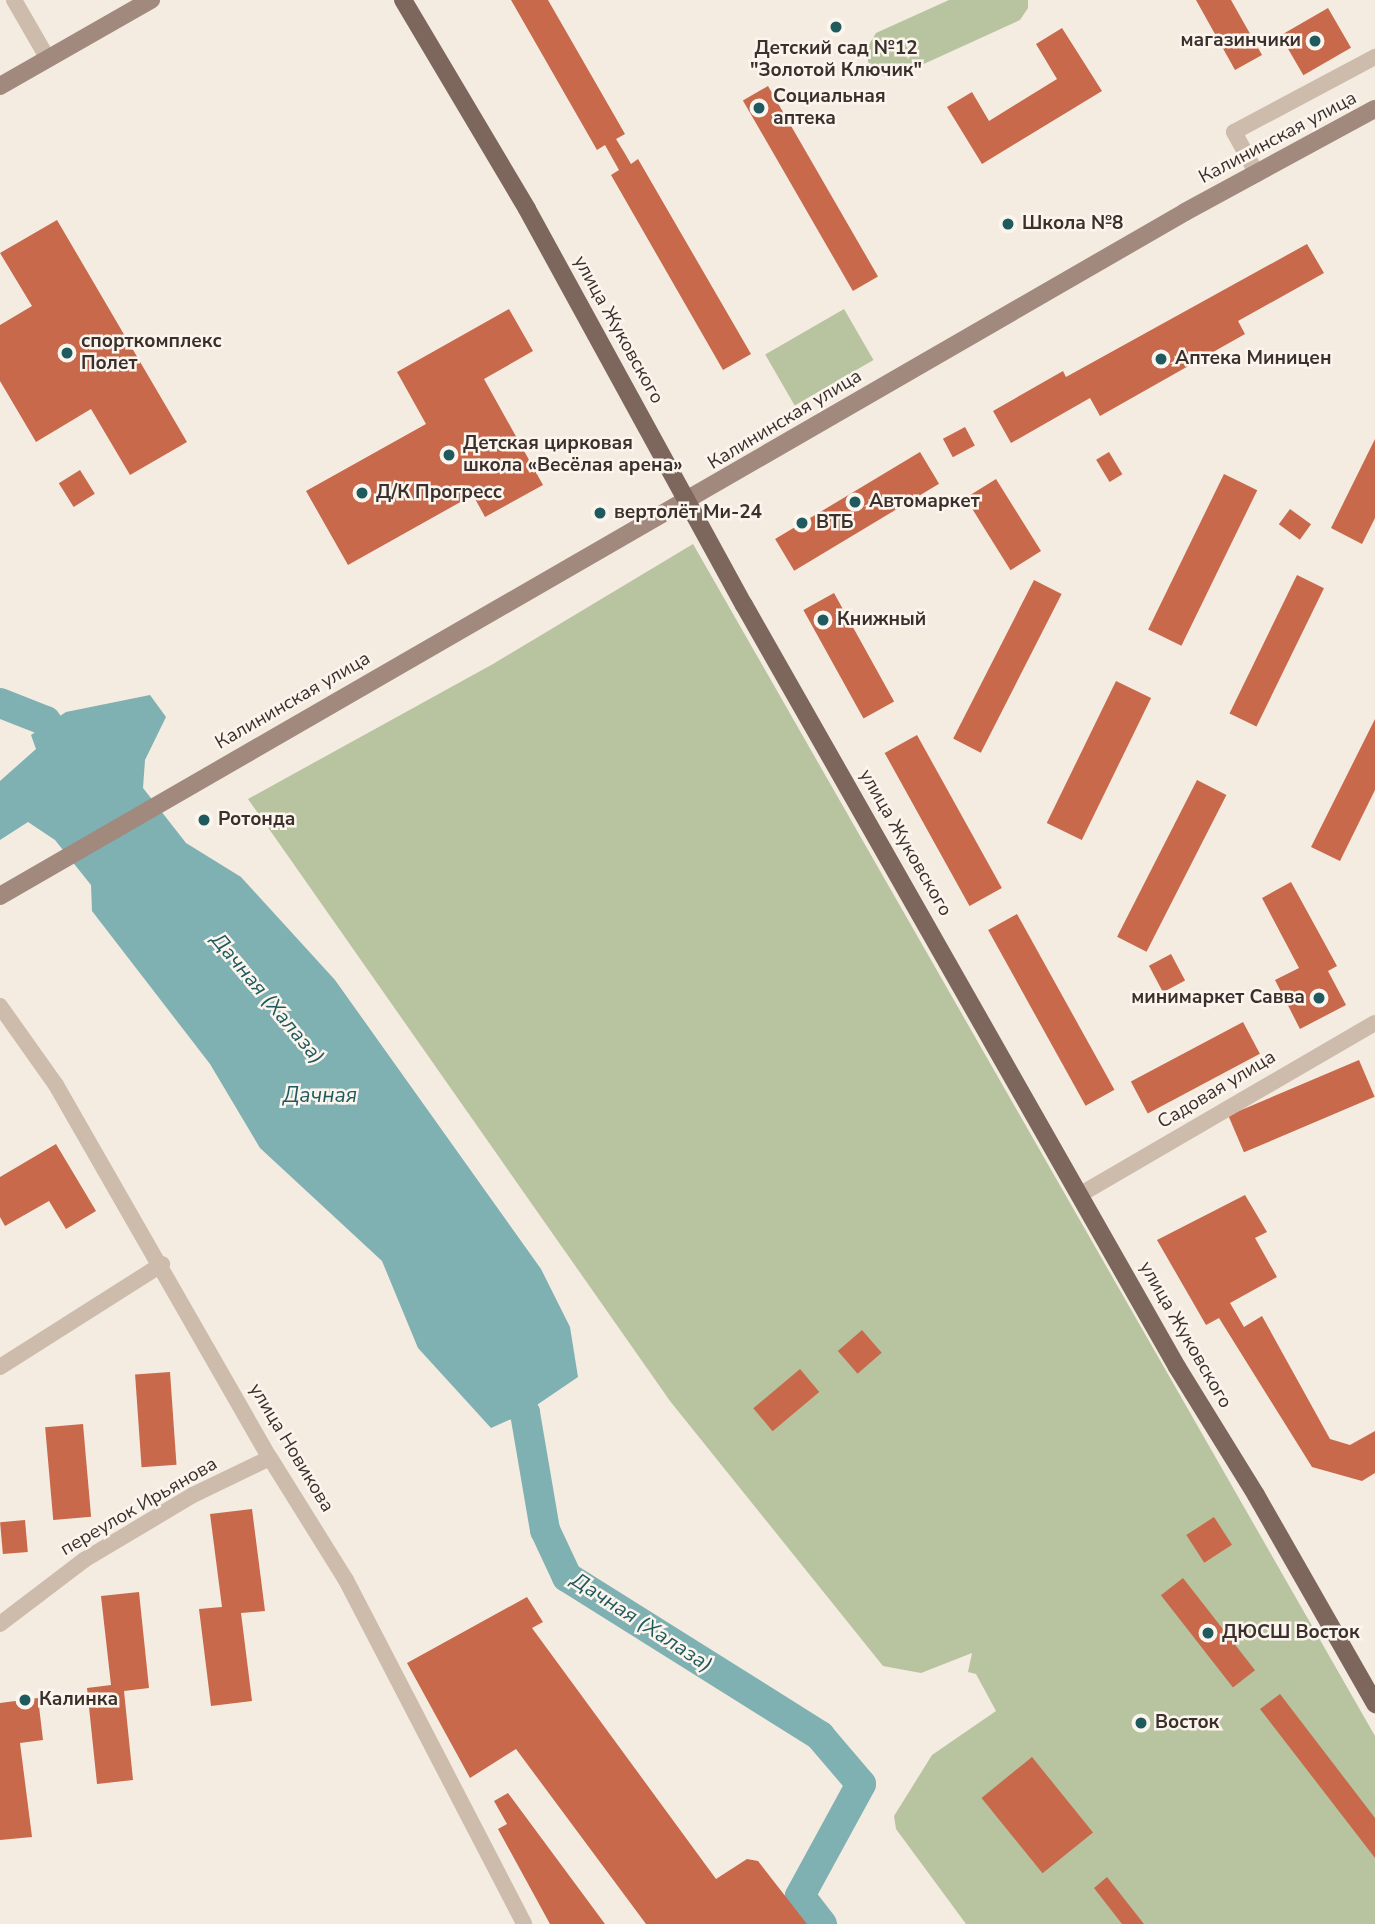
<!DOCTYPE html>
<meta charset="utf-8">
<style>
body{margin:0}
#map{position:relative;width:1375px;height:1924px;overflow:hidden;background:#f4ebe1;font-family:"Nunito Sans",sans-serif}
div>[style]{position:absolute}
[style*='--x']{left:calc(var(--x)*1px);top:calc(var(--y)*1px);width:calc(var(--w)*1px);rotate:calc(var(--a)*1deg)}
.green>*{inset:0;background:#b8c4a0;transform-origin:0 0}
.water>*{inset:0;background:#7fb0b2}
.river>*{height:30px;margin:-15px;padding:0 15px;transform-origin:15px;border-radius:15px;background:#7fb0b2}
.building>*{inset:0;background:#c8694b;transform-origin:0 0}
.street>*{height:16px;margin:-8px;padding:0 8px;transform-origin:8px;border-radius:8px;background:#cdbbac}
.secondary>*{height:18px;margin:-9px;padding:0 9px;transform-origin:9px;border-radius:9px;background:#a18a7d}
.primary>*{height:18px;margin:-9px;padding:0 9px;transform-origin:9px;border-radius:9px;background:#7d675c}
.dots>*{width:19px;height:19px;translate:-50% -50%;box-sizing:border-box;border:4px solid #fbf5ee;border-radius:50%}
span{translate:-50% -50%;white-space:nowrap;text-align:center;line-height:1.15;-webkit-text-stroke:5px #fbf5ee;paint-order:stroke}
.poi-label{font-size:19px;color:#3b302b;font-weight:700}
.right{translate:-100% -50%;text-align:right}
.left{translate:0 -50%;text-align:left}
.street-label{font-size:19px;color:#3b302b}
.water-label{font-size:21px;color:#1f5a5e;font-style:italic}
</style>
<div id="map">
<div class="green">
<div style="clip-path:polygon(949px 0,1028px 0,1028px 8px,1020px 20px,893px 78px,878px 74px,868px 62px,868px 46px,876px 33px)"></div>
<div style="left:844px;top:309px;width:59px;height:91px;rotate:60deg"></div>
<div style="clip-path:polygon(693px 544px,1375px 1736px,1375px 1924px,966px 1924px,896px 1829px,894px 1816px,932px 1755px,996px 1711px,976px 1674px,968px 1672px,972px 1653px,921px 1673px,883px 1666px,670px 1401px,248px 799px,493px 664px)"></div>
</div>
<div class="water">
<div style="clip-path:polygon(150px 695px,166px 717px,145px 760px,143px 788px,186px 843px,241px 877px,335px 980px,541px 1269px,570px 1327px,578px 1377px,525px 1413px,491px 1428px,418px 1348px,382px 1261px,260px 1148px,210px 1064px,92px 911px,91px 885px,55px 840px,28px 822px,0 840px,0 781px,36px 749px,31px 735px,66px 712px)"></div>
</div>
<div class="river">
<div style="--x:0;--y:703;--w:49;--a:21.4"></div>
<div style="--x:46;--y:721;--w:41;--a:59"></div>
<div style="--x:499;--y:1384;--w:39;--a:48"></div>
<div style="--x:525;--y:1413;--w:119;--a:80.3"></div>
<div style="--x:545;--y:1530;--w:52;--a:64.9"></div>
<div style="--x:567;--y:1577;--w:299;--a:32.1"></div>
<div style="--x:820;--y:1736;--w:63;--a:49.5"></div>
<div style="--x:861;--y:1784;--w:128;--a:118.6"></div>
<div style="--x:800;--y:1896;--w:36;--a:52"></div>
</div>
<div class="building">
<div style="clip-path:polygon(511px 0,548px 0,625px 134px,616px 139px,624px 152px,631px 164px,638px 159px,751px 354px,723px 370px,611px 175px,619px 170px,605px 145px,597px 150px)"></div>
<div style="clip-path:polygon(1196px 0,1231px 0,1262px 55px,1235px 70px)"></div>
<div style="left:1328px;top:8px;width:46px;height:55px;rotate:60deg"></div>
<div style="clip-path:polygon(1062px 28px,1102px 91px,982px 164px,947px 107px,972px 92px,989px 121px,1057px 79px,1036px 44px)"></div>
<div style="left:768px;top:86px;width:220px;height:29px;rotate:60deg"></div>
<div style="clip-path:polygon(57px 220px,187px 442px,130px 475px,91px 409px,36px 442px,0 381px,0 325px,32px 306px,0 253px)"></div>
<div style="clip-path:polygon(1307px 244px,1324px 273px,1238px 321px,1245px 334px,1100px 416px,1090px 398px,1011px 443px,993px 411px,1063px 371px,1066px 377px)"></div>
<div style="clip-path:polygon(509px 309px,533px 351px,484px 379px,543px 485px,485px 517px,473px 495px,348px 565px,306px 491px,426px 424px,397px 372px)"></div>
<div style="left:965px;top:427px;width:21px;height:25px;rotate:62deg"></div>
<div style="clip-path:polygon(1375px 439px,1375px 518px,1362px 544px,1331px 528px)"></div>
<div style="left:920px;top:452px;width:37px;height:169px;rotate:59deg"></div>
<div style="left:1109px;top:452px;width:26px;height:15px;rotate:59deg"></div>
<div style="left:80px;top:470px;width:28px;height:25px;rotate:58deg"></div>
<div style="left:1224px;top:474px;width:37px;height:173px;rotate:26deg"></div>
<div style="left:996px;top:479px;width:85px;height:36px;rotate:58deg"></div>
<div style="left:1290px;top:509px;width:26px;height:19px;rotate:36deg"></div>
<div style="left:1297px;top:575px;width:30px;height:154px;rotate:26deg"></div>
<div style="left:1034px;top:580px;width:31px;height:178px;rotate:27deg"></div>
<div style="left:834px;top:593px;width:124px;height:35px;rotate:61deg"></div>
<div style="left:1116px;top:681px;width:39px;height:158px;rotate:26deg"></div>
<div style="clip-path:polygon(1375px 719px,1375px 790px,1340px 861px,1311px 847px)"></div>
<div style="left:917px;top:735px;width:175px;height:37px;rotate:61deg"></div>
<div style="left:1197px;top:780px;width:33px;height:176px;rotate:27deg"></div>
<div style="clip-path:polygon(1291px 882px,1337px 966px,1328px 971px,1346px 1005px,1300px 1029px,1275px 980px,1299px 968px,1262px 898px)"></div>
<div style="left:1017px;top:914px;width:201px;height:33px;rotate:61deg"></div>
<div style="left:1171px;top:954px;width:30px;height:25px;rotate:62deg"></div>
<div style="left:1243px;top:1022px;width:36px;height:127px;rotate:62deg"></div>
<div style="left:1359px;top:1060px;width:40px;height:142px;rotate:67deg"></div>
<div style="clip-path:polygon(56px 1144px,96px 1211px,66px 1229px,49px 1201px,5px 1226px,0 1217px,0 1177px)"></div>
<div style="clip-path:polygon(1245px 1195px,1267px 1232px,1255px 1238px,1277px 1277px,1230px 1303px,1244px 1327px,1262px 1316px,1330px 1439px,1350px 1445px,1375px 1431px,1375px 1473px,1362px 1481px,1312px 1467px,1219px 1318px,1206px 1325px,1157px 1240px)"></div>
<div style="left:862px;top:1330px;width:30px;height:32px;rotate:49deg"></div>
<div style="left:800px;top:1369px;width:30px;height:61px;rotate:50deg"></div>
<div style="left:170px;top:1372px;width:93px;height:35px;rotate:86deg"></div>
<div style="left:83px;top:1424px;width:93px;height:38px;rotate:85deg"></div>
<div style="clip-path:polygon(252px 1509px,265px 1611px,241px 1613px,252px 1701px,211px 1706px,199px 1609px,222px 1607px,210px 1514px)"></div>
<div style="left:1214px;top:1517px;width:33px;height:33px;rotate:57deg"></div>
<div style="left:25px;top:1520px;width:32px;height:25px;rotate:85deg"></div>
<div style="left:1183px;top:1578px;width:117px;height:28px;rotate:52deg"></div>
<div style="clip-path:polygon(139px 1592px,149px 1688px,124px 1691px,133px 1780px,97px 1784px,87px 1688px,111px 1685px,101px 1596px)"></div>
<div style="clip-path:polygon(527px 1597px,543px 1622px,532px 1628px,716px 1879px,747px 1859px,758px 1861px,807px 1924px,646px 1924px,516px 1749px,470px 1778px,407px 1663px)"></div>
<div style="clip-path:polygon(1280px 1694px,1375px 1818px,1375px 1858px,1260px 1709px)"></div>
<div style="clip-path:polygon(38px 1698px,43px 1740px,20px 1743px,32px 1837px,0 1840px,0 1703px)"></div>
<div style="left:1032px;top:1757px;width:97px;height:65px;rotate:51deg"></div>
<div style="clip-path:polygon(508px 1793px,605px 1924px,550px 1924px,498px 1829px,507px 1824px,494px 1801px)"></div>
<div style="clip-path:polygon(1107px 1877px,1144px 1924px,1122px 1924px,1094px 1888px)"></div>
</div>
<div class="street">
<div style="--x:14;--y:0;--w:68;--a:60"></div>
<div style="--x:1257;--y:174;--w:48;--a:-118.7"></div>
<div style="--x:1234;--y:132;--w:160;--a:-28"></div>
<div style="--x:0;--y:1006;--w:97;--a:54.7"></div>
<div style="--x:56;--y:1085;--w:430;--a:60.2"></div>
<div style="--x:270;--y:1458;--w:144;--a:58.1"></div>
<div style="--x:346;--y:1580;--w:387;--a:62.6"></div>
<div style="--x:1081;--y:1194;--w:340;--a:-30.2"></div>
<div style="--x:0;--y:1367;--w:192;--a:-32.4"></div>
<div style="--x:0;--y:1624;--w:106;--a:-37.3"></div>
<div style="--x:84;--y:1560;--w:127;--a:-30.8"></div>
<div style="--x:193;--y:1495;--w:85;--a:-25.7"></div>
</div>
<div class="secondary">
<div style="--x:0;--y:86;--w:174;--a:-29.7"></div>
<div style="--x:0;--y:896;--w:1368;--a:-29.99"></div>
<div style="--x:1185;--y:212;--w:216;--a:-28.5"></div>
</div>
<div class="primary">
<div style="--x:403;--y:0;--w:243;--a:59.3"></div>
<div style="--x:527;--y:209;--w:452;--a:61.3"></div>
<div style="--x:744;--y:605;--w:876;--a:60.39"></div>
<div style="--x:1177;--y:1367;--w:150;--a:58.3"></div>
<div style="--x:1256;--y:1495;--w:241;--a:60.3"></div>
</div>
<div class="dots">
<div style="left:836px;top:27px;background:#1f5a5e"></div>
<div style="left:1315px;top:41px;background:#1f5a5e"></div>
<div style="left:759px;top:108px;background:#1f5a5e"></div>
<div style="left:1008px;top:224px;background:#1f5a5e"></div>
<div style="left:67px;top:353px;background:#1f5a5e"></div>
<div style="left:1161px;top:359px;background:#1f5a5e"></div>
<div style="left:449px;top:455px;background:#1f5a5e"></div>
<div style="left:362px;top:493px;background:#1f5a5e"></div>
<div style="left:855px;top:502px;background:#1f5a5e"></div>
<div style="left:600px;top:513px;background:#1f5a5e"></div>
<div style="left:802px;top:523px;background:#1f5a5e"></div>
<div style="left:823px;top:620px;background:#1f5a5e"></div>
<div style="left:204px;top:820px;background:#1f5a5e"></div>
<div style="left:1319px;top:998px;background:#1f5a5e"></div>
<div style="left:1208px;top:1633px;background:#1f5a5e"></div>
<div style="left:25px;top:1700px;background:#1f5a5e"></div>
<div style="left:1141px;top:1723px;background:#1f5a5e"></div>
</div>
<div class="poi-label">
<span class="right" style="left:1301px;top:41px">магазинчики</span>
<span style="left:836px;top:60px">Детский сад №12<br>"Золотой Ключик"</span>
<span class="left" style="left:773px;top:108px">Социальная<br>аптека</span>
<span class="left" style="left:1022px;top:224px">Школа №8</span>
<span class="left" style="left:81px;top:353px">спорткомплекс<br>Полет</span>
<span class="left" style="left:1175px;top:359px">Аптека Миницен</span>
<span class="left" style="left:463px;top:455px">Детская цирковая<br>школа «Весёлая арена»</span>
<span class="left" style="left:376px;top:493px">Д/К Прогресс</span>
<span class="left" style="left:869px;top:502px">Автомаркет</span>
<span class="left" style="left:614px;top:513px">вертолёт Ми-24</span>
<span class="left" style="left:816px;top:523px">ВТБ</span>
<span class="left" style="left:837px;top:620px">Книжный</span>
<span class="left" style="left:218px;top:820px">Ротонда</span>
<span class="right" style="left:1305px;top:998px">минимаркет Савва</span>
<span class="left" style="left:1222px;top:1633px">ДЮСШ Восток</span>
<span class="left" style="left:39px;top:1700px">Калинка</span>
<span class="left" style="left:1155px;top:1723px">Восток</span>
</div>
<div class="street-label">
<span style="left:1278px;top:138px;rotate:-28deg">Калининская улица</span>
<span style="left:618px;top:330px;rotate:61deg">улица Жуковского</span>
<span style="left:785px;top:420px;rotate:-31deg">Калининская улица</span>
<span style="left:293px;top:701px;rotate:-30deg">Калининская улица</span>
<span style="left:905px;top:843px;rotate:60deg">улица Жуковского</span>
<span style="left:1217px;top:1090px;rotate:-31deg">Садовая улица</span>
<span style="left:1185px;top:1335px;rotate:60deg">улица Жуковского</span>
<span style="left:291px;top:1448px;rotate:59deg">улица Новикова</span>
<span style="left:139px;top:1507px;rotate:-30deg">переулок Ирьянова</span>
</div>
<div class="water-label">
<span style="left:268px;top:998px;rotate:50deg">Дачная (Халаза)</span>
<span style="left:320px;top:1095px">Дачная</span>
<span style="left:642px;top:1622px;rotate:33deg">Дачная (Халаза)</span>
</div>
</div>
